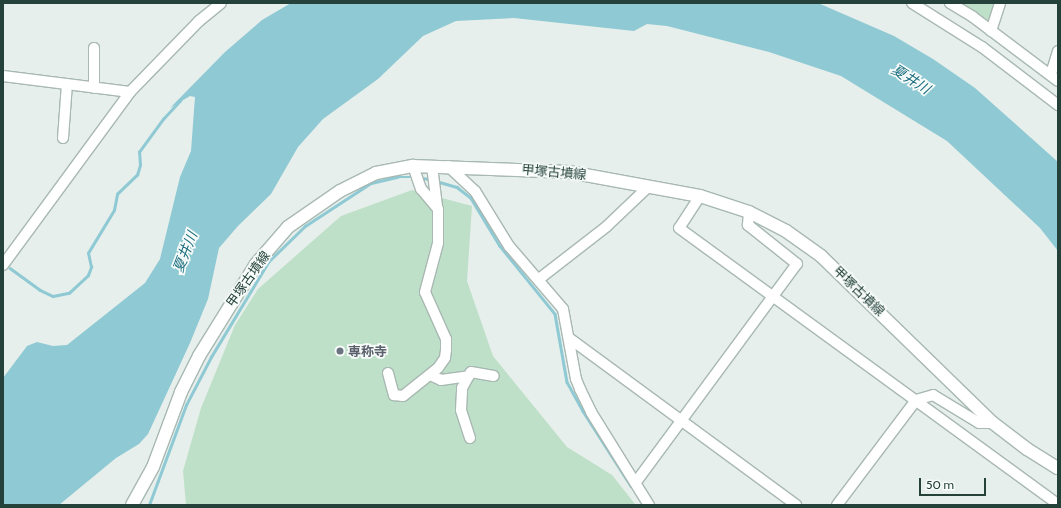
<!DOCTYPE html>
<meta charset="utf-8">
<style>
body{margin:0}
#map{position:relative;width:1061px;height:508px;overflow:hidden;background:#e6efeb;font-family:Cabin,"Noto Sans JP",sans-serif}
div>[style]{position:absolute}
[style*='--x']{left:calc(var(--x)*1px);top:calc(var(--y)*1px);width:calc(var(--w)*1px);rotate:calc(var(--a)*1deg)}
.green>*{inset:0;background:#bfe0c8}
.water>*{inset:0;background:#8ec9d4}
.stream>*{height:2.5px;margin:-1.25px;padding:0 1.25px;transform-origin:1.25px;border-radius:1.25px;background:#8ec9d4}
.roads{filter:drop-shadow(1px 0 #a8b8b2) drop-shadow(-1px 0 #a8b8b2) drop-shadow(0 1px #a8b8b2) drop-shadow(0 -1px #a8b8b2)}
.minor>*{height:10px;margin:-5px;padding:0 5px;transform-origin:5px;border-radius:5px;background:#fff}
.secondary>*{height:12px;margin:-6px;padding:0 6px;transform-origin:6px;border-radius:6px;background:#fff}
.dots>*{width:11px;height:11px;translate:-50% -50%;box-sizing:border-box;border:2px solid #f7fbf9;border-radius:50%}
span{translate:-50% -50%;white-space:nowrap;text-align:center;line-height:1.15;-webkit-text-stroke:3.5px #f7fbf9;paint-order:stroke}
.street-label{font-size:13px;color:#24423a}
.worship-label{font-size:13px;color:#5b616d;font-weight:700}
.left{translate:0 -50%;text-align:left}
.water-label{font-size:14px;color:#1c6f80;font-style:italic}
.frame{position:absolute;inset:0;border:4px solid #24423a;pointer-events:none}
.scale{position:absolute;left:919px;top:478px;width:67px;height:18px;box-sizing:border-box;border:2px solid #24423a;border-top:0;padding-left:5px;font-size:12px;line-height:14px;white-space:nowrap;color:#24423a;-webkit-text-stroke:3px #f7fbf9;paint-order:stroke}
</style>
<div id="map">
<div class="green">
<div style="clip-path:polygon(959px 3px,996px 3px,990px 21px)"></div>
<div style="clip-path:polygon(412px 190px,472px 206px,467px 281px,493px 356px,567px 447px,612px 475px,635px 504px,186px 505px,183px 471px,201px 408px,235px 325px,258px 289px,341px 216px)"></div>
</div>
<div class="water">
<div style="clip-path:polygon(291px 3px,818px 3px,894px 36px,933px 59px,975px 88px,1058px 162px,1058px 251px,1040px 228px,947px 141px,841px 76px,769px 52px,667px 26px,647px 24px,634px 31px,514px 18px,456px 21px,423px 36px,378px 79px,323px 119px,298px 147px,271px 194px,238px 226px,219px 248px,208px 299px,190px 343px,148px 434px,139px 444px,116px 458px,59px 505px,3px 505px,3px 378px,27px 346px,37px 342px,53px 346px,67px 345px,145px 283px,160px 259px,180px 177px,191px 151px,195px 97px,190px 96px,170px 108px,225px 52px,262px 20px)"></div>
</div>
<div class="stream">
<div style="--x:420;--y:178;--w:11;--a:5"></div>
<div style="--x:436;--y:181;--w:22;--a:16"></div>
<div style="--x:457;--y:187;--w:18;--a:38"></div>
<div style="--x:471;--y:198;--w:56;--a:58.9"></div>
<div style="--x:500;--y:246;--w:87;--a:51"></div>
<div style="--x:555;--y:314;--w:69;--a:80"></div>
<div style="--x:567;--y:382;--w:33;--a:61"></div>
<div style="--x:583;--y:411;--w:89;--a:57.4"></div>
<div style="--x:10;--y:268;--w:37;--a:36"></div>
<div style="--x:40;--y:290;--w:14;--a:25"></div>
<div style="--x:53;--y:296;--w:16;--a:-11"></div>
<div style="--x:69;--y:293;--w:26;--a:-43"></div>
<div style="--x:88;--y:275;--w:9;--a:-69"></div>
<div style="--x:91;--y:267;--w:14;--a:-102"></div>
<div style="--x:88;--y:253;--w:50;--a:-58.8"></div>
<div style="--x:114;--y:210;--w:16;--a:-79"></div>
<div style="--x:117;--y:194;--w:28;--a:-44"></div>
<div style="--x:137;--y:175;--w:10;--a:-73"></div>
<div style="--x:140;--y:165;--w:13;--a:-94"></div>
<div style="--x:139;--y:152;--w:41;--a:-54"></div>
<div style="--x:163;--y:119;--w:25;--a:-47"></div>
<div style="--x:149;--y:505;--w:107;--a:-69.7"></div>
<div style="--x:186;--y:405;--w:54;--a:-62.5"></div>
<div style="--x:211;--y:357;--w:112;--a:-58.9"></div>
<div style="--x:269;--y:261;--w:50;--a:-44.2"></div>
<div style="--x:305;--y:226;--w:79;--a:-33.1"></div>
<div style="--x:371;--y:183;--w:27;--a:-13"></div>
<div style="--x:397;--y:177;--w:17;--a:0"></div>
</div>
<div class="roads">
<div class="minor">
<div style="--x:912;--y:3;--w:83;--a:32.2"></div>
<div style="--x:982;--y:47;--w:96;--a:37.3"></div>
<div style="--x:950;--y:3;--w:27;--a:31"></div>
<div style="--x:973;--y:17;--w:106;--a:37"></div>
<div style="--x:991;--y:31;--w:29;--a:-72"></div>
<div style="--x:1051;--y:74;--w:24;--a:-73"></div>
<div style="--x:3;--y:76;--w:128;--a:7.2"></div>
<div style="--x:94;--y:88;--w:40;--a:-90"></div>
<div style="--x:63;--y:138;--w:54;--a:-85.8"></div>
<div style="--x:432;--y:166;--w:40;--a:82.9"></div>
<div style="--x:448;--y:166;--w:37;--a:43"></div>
<div style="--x:475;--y:191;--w:65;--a:58.3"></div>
<div style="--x:509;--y:246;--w:83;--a:49.4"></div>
<div style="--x:563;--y:309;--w:71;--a:79.5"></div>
<div style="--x:576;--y:379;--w:11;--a:68"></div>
<div style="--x:580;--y:389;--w:25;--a:64"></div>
<div style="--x:591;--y:412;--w:110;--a:58.1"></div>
<div style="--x:700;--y:196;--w:38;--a:123"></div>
<div style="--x:679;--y:228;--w:469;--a:36.1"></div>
<div style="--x:3;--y:265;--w:215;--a:-53.7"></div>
<div style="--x:130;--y:92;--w:99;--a:-45.8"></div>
<div style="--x:199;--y:21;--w:28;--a:-39"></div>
<div style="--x:539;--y:279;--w:85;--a:-37.8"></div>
<div style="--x:606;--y:227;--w:59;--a:-43.6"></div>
<div style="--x:569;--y:338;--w:282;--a:36.3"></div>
<div style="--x:388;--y:373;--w:23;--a:75"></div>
<div style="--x:394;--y:395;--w:9;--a:6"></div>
<div style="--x:403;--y:396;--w:45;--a:-38.7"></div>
<div style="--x:438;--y:368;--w:12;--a:-55"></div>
<div style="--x:445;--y:358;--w:8;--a:-83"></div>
<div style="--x:446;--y:350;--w:11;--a:-90"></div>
<div style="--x:446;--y:339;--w:51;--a:-114.1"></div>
<div style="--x:425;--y:292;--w:51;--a:-75.1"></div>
<div style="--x:438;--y:243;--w:34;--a:-90"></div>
<div style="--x:438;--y:209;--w:26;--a:-130"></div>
<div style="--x:421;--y:189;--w:24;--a:-109"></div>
<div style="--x:430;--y:375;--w:12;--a:24"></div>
<div style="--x:441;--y:380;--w:28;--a:-8"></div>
<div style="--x:470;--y:438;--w:29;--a:-108"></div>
<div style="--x:461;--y:410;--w:22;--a:-87"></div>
<div style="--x:462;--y:388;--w:18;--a:-61"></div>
<div style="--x:471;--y:372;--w:23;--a:10"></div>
<div style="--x:636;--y:482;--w:271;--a:-53.6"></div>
<div style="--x:797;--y:264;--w:63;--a:-141.5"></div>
<div style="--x:748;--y:225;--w:13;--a:-86"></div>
<div style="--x:837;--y:505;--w:131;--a:-53"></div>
<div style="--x:916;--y:400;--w:18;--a:-16"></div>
<div style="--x:933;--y:395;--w:54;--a:31.3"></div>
<div style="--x:979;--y:423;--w:14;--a:0"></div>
</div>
<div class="secondary">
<div style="--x:132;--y:505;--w:43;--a:-61.1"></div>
<div style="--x:153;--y:467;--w:80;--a:-69.5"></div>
<div style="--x:181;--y:392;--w:40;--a:-63.4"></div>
<div style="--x:199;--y:356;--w:108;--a:-58.2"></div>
<div style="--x:256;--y:264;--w:49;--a:-49.1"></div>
<div style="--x:288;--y:227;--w:63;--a:-34.7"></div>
<div style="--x:340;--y:191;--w:40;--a:-26.6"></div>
<div style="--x:376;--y:173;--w:38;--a:-11"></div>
<div style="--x:413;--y:166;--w:156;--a:2.2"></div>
<div style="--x:569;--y:172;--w:133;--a:10.4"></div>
<div style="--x:700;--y:196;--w:52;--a:18.1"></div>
<div style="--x:749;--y:212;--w:42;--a:27.2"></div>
<div style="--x:786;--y:231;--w:43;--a:35.5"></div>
<div style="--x:821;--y:256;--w:240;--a:44.2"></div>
<div style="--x:993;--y:423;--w:43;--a:37.4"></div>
<div style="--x:1027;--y:449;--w:36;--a:32"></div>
</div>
</div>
<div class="dots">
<div style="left:340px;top:351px;background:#6b7280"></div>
</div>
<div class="street-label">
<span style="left:554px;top:172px;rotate:5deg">甲塚古墳線</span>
<span style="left:248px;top:279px;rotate:-55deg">甲塚古墳線</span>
<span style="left:859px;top:291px;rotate:44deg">甲塚古墳線</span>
</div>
<div class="worship-label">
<span class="left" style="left:348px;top:351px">専称寺</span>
</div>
<div class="water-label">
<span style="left:911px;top:79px;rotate:32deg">夏井川</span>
<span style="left:185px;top:252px;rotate:-69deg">夏井川</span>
</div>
<div class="frame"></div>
<div class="scale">50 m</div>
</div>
